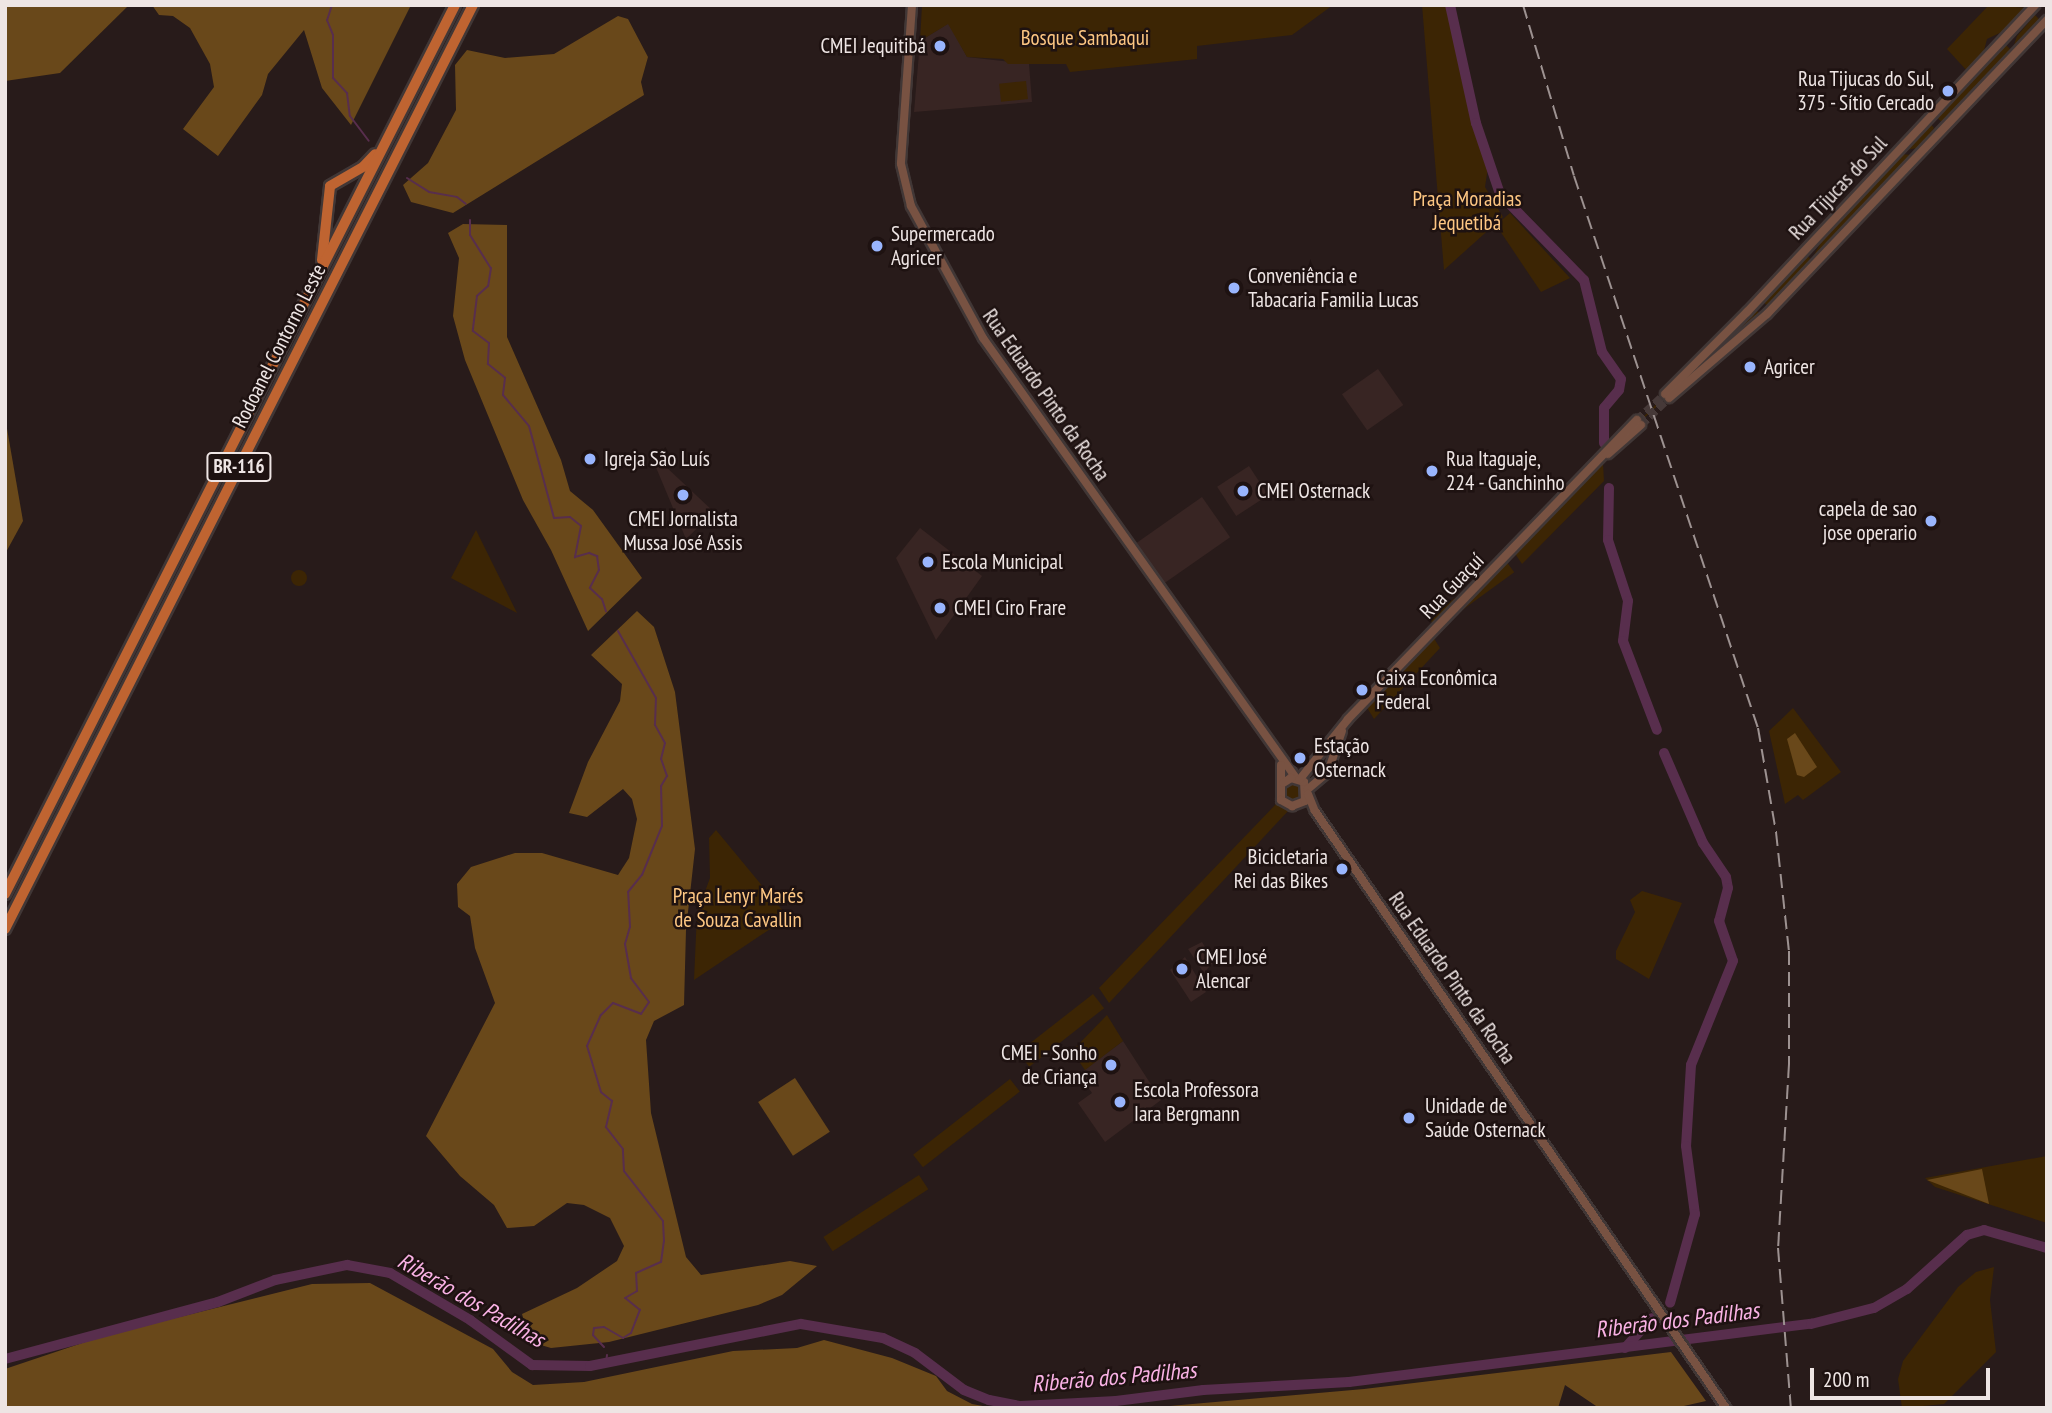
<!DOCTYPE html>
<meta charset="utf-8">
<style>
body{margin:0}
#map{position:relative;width:2052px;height:1413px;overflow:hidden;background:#281b1a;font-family:"PT Sans Narrow",sans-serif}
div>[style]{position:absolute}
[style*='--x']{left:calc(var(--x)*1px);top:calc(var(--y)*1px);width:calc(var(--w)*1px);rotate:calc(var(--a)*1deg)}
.built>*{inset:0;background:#382523;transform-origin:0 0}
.green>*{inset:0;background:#3c2504;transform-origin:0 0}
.round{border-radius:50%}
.forest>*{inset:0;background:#69481a;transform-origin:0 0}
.stream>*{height:2px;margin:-1px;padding:0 1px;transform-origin:1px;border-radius:1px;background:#582e4d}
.river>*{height:10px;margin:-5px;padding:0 5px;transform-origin:5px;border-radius:5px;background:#582e4d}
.secondary-tunnel>*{height:8px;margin-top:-4px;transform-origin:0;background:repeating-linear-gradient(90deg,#463938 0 8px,transparent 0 12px)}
.roads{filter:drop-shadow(2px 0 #413736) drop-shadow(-2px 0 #413736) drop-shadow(0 2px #413736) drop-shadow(0 -2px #413736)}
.secondary>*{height:8px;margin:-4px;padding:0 4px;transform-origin:4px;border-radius:4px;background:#785242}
.motorway>*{height:10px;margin:-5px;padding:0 5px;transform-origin:5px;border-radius:5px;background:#bf6431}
.rail>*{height:2px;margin-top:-1px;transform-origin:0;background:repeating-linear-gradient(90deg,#9d9291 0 14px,transparent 0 21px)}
.dots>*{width:19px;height:19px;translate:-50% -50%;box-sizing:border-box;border:4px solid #1e1211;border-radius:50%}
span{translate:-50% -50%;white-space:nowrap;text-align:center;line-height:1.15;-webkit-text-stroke:5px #1e1211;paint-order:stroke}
.shield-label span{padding:2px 5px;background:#1e1211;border:2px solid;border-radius:5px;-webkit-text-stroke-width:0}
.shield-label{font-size:19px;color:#eee5e4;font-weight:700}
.park-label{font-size:21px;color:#fec783}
.poi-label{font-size:21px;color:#eee5e4}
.right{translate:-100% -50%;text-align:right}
.left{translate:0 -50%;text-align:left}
.street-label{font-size:21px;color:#eee5e4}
.water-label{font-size:23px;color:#fab2e5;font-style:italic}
.frame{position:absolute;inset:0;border:7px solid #eee5e4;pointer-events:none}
.scale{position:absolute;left:1810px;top:1368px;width:180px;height:32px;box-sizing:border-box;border:4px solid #eee5e4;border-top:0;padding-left:9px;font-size:21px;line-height:24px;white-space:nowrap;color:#eee5e4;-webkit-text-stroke:5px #1e1211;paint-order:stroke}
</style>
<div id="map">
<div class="built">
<div style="clip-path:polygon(949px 23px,967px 57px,1029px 64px,1032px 102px,914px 112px,920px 41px)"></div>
<div style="left:1378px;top:369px;width:44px;height:44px;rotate:55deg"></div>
<div style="clip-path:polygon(663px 464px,714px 512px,686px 539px,655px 465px)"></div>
<div style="left:1249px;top:466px;width:35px;height:38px;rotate:57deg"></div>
<div style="left:1202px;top:497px;width:49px;height:80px;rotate:55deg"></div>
<div style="clip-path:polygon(920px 528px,982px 576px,936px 640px,896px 558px)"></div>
<div style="clip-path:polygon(1202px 942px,1214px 961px,1204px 973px,1188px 949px)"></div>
<div style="clip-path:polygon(1185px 957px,1206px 992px,1191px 1002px,1170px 970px)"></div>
<div style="clip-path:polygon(1123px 1041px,1161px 1100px,1105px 1142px,1078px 1103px,1092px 1093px,1079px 1074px)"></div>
</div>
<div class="green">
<div style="clip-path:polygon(922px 5px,1333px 5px,1292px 35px,1197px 46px,1197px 59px,1070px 72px,1066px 64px,1008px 64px,1003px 59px,967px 57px,948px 24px,920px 41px)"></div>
<div style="clip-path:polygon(1422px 5px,1447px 5px,1472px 122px,1488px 167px,1485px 187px,1503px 217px,1444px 270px)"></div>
<div style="clip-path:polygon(1989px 5px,2029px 8px,2010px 28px,1987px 39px,1982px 58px,1968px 72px,1947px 49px)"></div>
<div style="clip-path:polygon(2035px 15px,2042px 22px,2014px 45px,2017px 36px)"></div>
<div style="left:2005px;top:44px;width:11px;height:100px;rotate:45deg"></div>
<div style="left:1026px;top:81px;width:18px;height:27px;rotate:84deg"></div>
<div style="clip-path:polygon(1930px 123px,1934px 128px,1921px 147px,1907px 150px)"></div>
<div style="clip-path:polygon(1899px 154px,1913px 155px,1820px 255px,1814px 255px,1827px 231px)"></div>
<div style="clip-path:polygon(1510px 213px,1570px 278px,1541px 292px,1496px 225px)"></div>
<div style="clip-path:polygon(1806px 254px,1813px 262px,1770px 306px,1765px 304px,1764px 300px)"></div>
<div style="clip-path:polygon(1755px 309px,1760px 314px,1614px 445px)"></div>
<div style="clip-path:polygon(1603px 464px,1604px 481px,1522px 564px,1514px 552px)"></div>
<div style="clip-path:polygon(476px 530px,517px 613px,451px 578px)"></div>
<div style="left:1506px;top:561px;width:14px;height:96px;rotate:54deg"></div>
<div class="round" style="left:291px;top:570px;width:16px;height:16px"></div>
<div style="clip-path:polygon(1433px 637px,1440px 648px,1374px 719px,1366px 706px)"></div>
<div style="clip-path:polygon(1793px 708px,1841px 772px,1803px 800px,1798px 795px,1785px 804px,1769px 731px)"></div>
<div style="clip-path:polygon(1288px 782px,1299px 782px,1306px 791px,1298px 804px,1283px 799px,1282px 788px)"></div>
<div style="clip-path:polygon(1278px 802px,1289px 810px,1109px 1003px,1099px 988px)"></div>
<div style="clip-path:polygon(716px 830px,788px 917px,694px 980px,697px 913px,710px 878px,709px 838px)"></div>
<div style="clip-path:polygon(1642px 891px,1682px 903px,1649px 979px,1616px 959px,1616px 951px,1635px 912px,1630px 900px)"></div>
<div style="left:1093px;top:994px;width:18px;height:95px;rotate:52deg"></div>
<div style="clip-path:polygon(1107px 1015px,1123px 1041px,1085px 1070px,1072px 1051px)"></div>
<div style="left:1010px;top:1079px;width:16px;height:123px;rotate:52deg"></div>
<div style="clip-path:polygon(2047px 1156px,2047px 1223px,1935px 1187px,1925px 1178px)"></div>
<div style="left:919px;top:1175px;width:17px;height:114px;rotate:57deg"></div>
<div style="clip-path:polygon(1994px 1267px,1990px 1300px,1996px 1352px,1944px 1404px,1902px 1408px,1898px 1379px,1903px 1361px,1958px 1287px,1976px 1272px)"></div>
</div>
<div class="forest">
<div style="clip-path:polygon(5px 5px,129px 5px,60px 73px,5px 81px)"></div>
<div style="clip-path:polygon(152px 5px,411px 5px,351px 125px,322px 88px,304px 30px,268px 74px,262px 95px,218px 156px,183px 129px,214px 87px,210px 64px,190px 28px,173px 16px,159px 15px)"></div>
<div style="clip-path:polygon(618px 16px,628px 19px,648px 57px,641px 82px,644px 95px,453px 213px,411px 202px,403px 185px,428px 163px,456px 110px,455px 65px,467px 50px,505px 58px,554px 54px)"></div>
<div style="clip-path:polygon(463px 224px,507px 225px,507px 337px,561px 460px,570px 491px,593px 510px,642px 578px,588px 631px,551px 550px,523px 500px,465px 360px,453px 316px,459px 258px,448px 233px)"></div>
<div style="clip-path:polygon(5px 417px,23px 521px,5px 554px)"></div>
<div style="clip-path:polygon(637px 611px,654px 627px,675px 692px,695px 849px,686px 930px,684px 1005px,654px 1021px,646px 1040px,651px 1113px,686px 1257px,701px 1275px,790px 1261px,817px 1266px,782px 1295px,758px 1305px,609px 1342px,551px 1348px,534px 1343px,528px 1335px,522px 1314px,577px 1288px,617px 1261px,624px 1246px,610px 1218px,584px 1205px,567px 1203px,534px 1226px,507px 1228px,494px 1205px,460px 1176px,426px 1136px,495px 1003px,475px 948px,470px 916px,458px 907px,457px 884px,471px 867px,515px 853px,542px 853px,618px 875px,629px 858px,637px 819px,632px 799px,623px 789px,587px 817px,569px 813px,588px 762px,620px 701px,622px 684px,591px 655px)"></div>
<div style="clip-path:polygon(1795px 733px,1817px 767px,1804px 777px,1797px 775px,1787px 739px)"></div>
<div style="left:795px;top:1078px;width:64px;height:44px;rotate:57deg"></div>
<div style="clip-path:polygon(1982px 1169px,1989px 1204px,1927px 1180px)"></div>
<div style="clip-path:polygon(370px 1283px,493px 1349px,512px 1372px,533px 1385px,584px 1382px,733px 1351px,797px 1348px,824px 1340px,892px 1358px,936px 1376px,947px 1391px,972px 1404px,994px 1408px,5px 1408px,5px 1369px,103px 1336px,312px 1284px)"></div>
<div style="clip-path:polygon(1671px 1352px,1706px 1401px,1675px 1408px,1599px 1408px,1565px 1385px,1558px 1408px,1147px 1408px,1364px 1389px)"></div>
</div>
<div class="stream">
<div style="--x:332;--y:5;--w:16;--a:108"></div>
<div style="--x:327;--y:20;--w:16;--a:68"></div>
<div style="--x:333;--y:35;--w:43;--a:90"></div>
<div style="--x:333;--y:78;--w:21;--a:47"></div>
<div style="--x:347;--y:93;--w:23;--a:83"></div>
<div style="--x:350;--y:116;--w:31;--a:53"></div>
<div style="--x:407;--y:178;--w:26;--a:32"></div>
<div style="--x:429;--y:192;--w:28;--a:10"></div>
<div style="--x:457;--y:197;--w:11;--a:38"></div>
<div style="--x:470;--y:220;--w:15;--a:90"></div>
<div style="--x:470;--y:235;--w:39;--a:58"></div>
<div style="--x:491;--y:268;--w:18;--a:99"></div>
<div style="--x:488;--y:286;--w:15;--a:138"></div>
<div style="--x:477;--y:296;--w:35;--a:97"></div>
<div style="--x:473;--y:331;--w:20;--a:37"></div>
<div style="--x:489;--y:343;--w:21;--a:93"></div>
<div style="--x:488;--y:364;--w:22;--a:39"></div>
<div style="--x:505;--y:378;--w:17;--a:97"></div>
<div style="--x:503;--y:395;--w:40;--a:50"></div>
<div style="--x:529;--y:426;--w:95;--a:74.8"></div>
<div style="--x:554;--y:518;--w:16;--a:-4"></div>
<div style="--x:570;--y:517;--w:14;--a:39"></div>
<div style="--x:581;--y:526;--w:32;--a:101"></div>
<div style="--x:575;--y:557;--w:15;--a:-16"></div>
<div style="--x:589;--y:553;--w:9;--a:21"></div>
<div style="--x:597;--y:556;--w:14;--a:82"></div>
<div style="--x:599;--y:570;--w:20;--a:117"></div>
<div style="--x:590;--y:588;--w:16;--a:43"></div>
<div style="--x:602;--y:599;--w:13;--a:72"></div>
<div style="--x:604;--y:1347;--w:16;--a:-133"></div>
<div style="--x:593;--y:1335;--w:7;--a:-82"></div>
<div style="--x:594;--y:1328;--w:10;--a:-6"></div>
<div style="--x:604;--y:1327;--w:22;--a:30"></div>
<div style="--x:623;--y:1338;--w:9;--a:-32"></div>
<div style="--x:631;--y:1333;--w:25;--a:-69"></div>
<div style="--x:640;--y:1310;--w:19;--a:-141"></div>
<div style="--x:625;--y:1298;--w:14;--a:-30"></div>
<div style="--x:637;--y:1291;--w:18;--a:-93"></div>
<div style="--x:636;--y:1273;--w:27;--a:-24"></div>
<div style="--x:661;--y:1262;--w:21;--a:-82"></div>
<div style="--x:664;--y:1241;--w:20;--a:-93"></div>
<div style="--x:663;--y:1221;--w:63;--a:-128"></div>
<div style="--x:624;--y:1171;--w:22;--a:-93"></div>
<div style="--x:623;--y:1149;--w:28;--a:-128"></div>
<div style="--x:606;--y:1127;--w:27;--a:-77"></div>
<div style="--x:612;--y:1101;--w:14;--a:-141"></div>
<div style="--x:601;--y:1092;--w:48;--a:-106.9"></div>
<div style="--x:587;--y:1046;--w:34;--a:-66"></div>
<div style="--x:601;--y:1015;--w:17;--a:-45"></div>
<div style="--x:613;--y:1003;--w:30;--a:21"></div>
<div style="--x:641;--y:1014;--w:14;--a:-56"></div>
<div style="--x:649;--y:1002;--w:30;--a:-127"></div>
<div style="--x:631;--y:978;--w:35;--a:-100"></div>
<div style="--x:625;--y:944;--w:18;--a:-74"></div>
<div style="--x:630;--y:927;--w:35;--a:-93"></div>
<div style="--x:628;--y:892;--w:22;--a:-51"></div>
<div style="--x:642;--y:875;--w:53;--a:-67.8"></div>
<div style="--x:662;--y:826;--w:40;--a:-91.4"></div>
<div style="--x:661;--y:786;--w:12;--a:-59"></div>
<div style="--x:667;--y:776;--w:18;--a:-109"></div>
<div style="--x:661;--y:759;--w:16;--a:-76"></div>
<div style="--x:665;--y:743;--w:21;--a:-119"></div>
<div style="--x:655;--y:725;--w:27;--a:-88"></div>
<div style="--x:656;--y:698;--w:77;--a:-119.6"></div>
<div style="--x:606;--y:1363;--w:8;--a:-83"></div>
</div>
<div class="river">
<div style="--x:1450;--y:5;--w:121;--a:77.6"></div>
<div style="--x:1476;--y:123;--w:75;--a:71.3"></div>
<div style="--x:1500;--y:194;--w:120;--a:45.7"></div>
<div style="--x:1584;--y:280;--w:74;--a:76"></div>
<div style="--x:1602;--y:352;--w:33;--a:55"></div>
<div style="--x:1621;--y:379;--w:11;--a:100"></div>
<div style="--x:1619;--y:390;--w:23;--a:130"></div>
<div style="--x:1604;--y:408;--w:35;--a:90"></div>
<div style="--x:1609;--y:488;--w:52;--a:91.1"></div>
<div style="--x:1608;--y:540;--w:64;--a:71.8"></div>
<div style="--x:1628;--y:601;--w:40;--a:97.1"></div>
<div style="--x:1623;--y:641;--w:95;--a:69.1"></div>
<div style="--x:1664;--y:753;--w:98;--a:66.6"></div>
<div style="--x:1703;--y:843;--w:41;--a:55.9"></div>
<div style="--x:1726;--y:877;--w:11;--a:80"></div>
<div style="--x:1728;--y:888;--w:34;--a:105"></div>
<div style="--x:1719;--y:921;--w:42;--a:70.7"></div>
<div style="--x:1733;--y:961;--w:112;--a:112"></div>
<div style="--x:1691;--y:1065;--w:81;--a:93.5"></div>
<div style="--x:1686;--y:1146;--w:69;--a:82.5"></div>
<div style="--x:1695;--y:1214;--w:92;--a:105.7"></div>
<div style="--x:1625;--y:1348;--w:40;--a:-48"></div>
<div style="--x:5;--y:1359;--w:220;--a:-15"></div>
<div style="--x:218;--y:1302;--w:61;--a:-21.1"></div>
<div style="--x:275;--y:1280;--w:74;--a:-11.8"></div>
<div style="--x:347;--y:1265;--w:44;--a:10.5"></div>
<div style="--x:390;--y:1273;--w:93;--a:30.4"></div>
<div style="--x:470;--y:1320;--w:77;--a:36"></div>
<div style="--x:532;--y:1365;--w:58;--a:1"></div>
<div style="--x:590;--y:1366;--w:215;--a:-11.3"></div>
<div style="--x:801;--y:1324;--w:83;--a:9.7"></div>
<div style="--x:883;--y:1338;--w:35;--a:25"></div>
<div style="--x:915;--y:1353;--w:61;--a:37.1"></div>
<div style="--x:964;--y:1390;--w:27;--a:22"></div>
<div style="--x:989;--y:1400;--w:33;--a:11"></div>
<div style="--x:1021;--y:1406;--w:95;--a:-3"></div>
<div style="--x:1116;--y:1401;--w:88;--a:-7.2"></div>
<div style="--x:1203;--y:1390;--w:146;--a:-3.1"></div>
<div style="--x:1349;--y:1382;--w:466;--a:-7.2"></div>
<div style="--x:1811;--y:1324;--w:65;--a:-14.3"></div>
<div style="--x:1874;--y:1308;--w:38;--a:-30"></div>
<div style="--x:1907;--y:1289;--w:81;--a:-42"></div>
<div style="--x:1967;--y:1235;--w:18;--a:-16"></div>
<div style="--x:1984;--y:1230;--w:66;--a:15.9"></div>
</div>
<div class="secondary-tunnel">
<div style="--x:1637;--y:420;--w:38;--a:-43"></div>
<div style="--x:1641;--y:425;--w:39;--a:-44"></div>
</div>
<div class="roads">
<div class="secondary">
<div style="--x:912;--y:5;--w:159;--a:94"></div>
<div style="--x:901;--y:164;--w:43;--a:76.6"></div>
<div style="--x:911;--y:206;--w:150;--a:61.4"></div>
<div style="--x:983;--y:338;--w:540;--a:54.57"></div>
<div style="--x:1665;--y:394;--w:116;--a:-45"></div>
<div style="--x:1747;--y:312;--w:421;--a:-46.8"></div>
<div style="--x:1669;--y:398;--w:129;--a:-40.6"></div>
<div style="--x:1767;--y:314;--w:406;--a:-46.4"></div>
<div style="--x:1608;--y:454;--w:44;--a:-41.3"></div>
<div style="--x:1281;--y:765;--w:35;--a:90"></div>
<div style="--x:1281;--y:800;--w:13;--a:29"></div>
<div style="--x:1292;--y:806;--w:14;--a:-21"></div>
<div style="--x:1305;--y:801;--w:19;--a:-93"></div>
<div style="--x:1304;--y:782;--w:14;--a:-163"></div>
<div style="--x:1291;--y:778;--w:9;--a:148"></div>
<div style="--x:1300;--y:779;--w:77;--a:-51.3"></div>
<div style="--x:1348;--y:719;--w:416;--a:-46"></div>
<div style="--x:1308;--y:789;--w:26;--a:-40"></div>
<div style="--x:1328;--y:772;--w:43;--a:-71.1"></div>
<div style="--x:1308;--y:794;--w:18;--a:68"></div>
<div style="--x:1315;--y:811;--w:725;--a:55.45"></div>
</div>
<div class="motorway">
<div style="--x:322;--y:260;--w:74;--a:-83.8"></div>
<div style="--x:330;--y:186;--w:39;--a:-30"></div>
<div style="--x:364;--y:166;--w:16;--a:-47"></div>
<div style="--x:5;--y:894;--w:996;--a:-63.15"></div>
<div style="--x:5;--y:929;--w:1036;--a:-63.14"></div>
</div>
</div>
<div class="rail">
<div style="--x:1523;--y:5;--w:178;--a:73.4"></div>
<div style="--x:1574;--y:176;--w:582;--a:71.57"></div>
<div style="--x:1758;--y:728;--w:106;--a:80.2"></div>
<div style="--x:1776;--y:832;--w:120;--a:83.8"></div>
<div style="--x:1789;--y:951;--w:113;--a:90"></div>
<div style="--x:1789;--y:1064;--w:184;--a:93.4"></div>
<div style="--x:1778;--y:1248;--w:161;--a:85.4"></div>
</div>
<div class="dots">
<div style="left:940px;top:46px;background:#99b5fd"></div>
<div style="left:1948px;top:91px;background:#99b5fd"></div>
<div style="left:877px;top:246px;background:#99b5fd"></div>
<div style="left:1234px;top:288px;background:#99b5fd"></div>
<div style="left:1750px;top:367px;background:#99b5fd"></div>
<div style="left:590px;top:459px;background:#99b5fd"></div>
<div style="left:1432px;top:471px;background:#99b5fd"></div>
<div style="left:1243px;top:491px;background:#99b5fd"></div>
<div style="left:683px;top:495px;background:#99b5fd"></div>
<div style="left:1931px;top:521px;background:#99b5fd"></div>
<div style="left:928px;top:562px;background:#99b5fd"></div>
<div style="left:940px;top:608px;background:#99b5fd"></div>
<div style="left:1362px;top:690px;background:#99b5fd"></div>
<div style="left:1300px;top:758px;background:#99b5fd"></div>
<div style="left:1342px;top:869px;background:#99b5fd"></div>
<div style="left:1182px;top:969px;background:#99b5fd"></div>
<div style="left:1111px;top:1065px;background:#99b5fd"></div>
<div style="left:1120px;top:1102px;background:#99b5fd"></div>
<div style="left:1409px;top:1118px;background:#99b5fd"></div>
</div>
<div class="shield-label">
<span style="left:239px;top:467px">BR-116</span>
</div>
<div class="park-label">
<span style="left:1085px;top:38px">Bosque Sambaqui</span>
<span style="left:1467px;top:211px">Praça Moradias<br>Jequetibá</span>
<span style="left:738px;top:908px">Praça Lenyr Marés<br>de Souza Cavallin</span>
</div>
<div class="poi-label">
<span class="right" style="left:926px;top:46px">CMEI Jequitibá</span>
<span class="right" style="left:1934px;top:91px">Rua Tijucas do Sul,<br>375 - Sítio Cercado</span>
<span class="left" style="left:891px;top:246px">Supermercado<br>Agricer</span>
<span class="left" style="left:1248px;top:288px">Conveniência e<br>Tabacaria Familia Lucas</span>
<span class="left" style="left:1764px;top:367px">Agricer</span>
<span class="left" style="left:604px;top:459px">Igreja São Luís</span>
<span class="left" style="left:1446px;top:471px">Rua Itaguaje,<br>224 - Ganchinho</span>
<span class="left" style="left:1257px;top:491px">CMEI Osternack</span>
<span class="right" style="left:1917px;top:521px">capela de sao<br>jose operario</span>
<span style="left:683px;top:531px">CMEI Jornalista<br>Mussa José Assis</span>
<span class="left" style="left:942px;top:562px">Escola Municipal</span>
<span class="left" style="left:954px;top:608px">CMEI Ciro Frare</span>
<span class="left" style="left:1376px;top:690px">Caixa Econômica<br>Federal</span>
<span class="left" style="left:1314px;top:758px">Estação<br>Osternack</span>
<span class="right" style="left:1328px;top:869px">Bicicletaria<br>Rei das Bikes</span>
<span class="left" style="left:1196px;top:969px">CMEI José<br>Alencar</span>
<span class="right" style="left:1097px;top:1065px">CMEI - Sonho<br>de Criança</span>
<span class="left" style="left:1134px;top:1102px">Escola Professora<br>Iara Bergmann</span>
<span class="left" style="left:1425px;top:1118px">Unidade de<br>Saúde Osternack</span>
</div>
<div class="street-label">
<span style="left:1838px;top:188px;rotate:-47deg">Rua Tijucas do Sul</span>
<span style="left:279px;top:346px;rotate:-63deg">Rodoanel Contorno Leste</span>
<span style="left:1046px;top:395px;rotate:55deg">Rua Eduardo Pinto da Rocha</span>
<span style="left:1452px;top:586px;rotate:-46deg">Rua Guaçuí</span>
<span style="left:1452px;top:978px;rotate:55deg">Rua Eduardo Pinto da Rocha</span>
</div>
<div class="water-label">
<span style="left:471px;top:1300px;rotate:30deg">Riberão dos Padilhas</span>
<span style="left:1677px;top:1320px;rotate:-7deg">Riberão dos Padilhas</span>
<span style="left:1114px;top:1377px;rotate:-5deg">Riberão dos Padilhas</span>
</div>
<div class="frame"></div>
<div class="scale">200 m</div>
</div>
